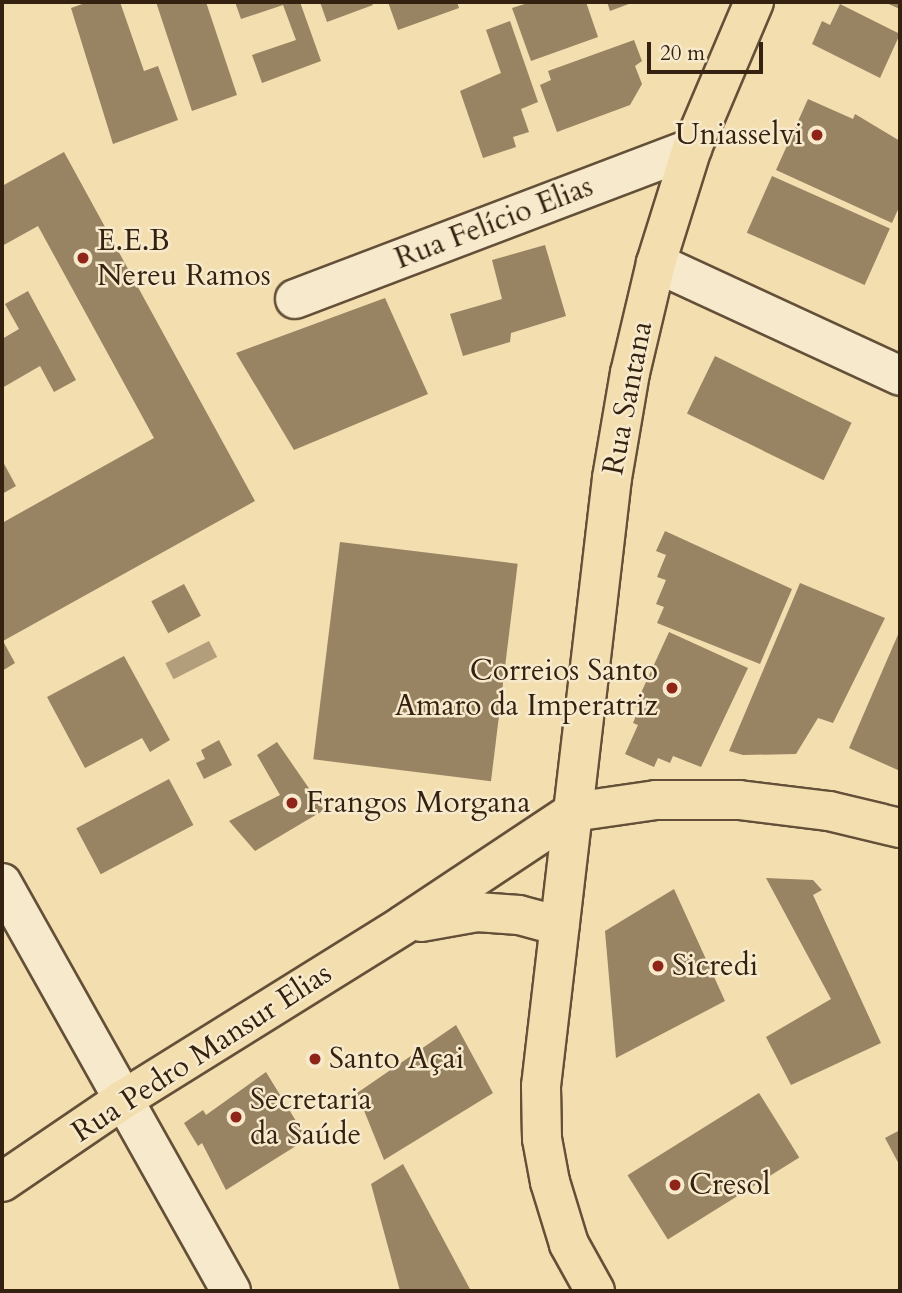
<!DOCTYPE html>
<meta charset="utf-8">
<style>
body{margin:0}
#map{position:relative;width:902px;height:1293px;overflow:hidden;background:#f3deb0;font-family:Cardo,serif}
div>[style]{position:absolute}
[style*='--x']{left:calc(var(--x)*1px);top:calc(var(--y)*1px);width:calc(var(--w)*1px);rotate:calc(var(--a)*1deg)}
.water>*{inset:0;background:#b29e7a;transform-origin:0 0}
.building>*{inset:0;background:#988363;transform-origin:0 0}
.roads{filter:drop-shadow(2px 0 #645038) drop-shadow(-2px 0 #645038) drop-shadow(0 2px #645038) drop-shadow(0 -2px #645038)}
.minor>*{height:38px;margin:-19px;padding:0 19px;transform-origin:19px;border-radius:19px;background:#f7eacc}
.major>*{height:38px;margin:-19px;padding:0 19px;transform-origin:19px;border-radius:19px;background:#f3deb0}
.dots>*{width:19px;height:19px;translate:-50% -50%;box-sizing:border-box;border:4px solid #f7eacc;border-radius:50%}
span{translate:-50% -50%;white-space:nowrap;text-align:center;line-height:1.15;-webkit-text-stroke:5px #f7eacc;paint-order:stroke}
.poi-label{font-size:30px;color:#352110}
.right{translate:-100% -50%;text-align:right}
.left{translate:0 -50%;text-align:left}
.street-label{font-size:30px;color:#352110}
.frame{position:absolute;inset:0;border:4px solid #352110;pointer-events:none}
.scale{position:absolute;left:647px;top:42px;width:116px;height:32px;box-sizing:border-box;border:4px solid #352110;border-top:0;padding-left:9px;font-size:21px;line-height:24px;white-space:nowrap;color:#352110;-webkit-text-stroke:5px #f7eacc;paint-order:stroke}
</style>
<div id="map">
<div class="water">
<div style="left:209px;top:641px;width:18px;height:49px;rotate:63deg"></div>
</div>
<div class="building">
<div style="clip-path:polygon(88px 2px,120px 2px,144px 71px,158px 66px,178px 120px,113px 144px,71px 8px)"></div>
<div style="clip-path:polygon(156px 2px,206px 2px,237px 95px,192px 111px)"></div>
<div style="clip-path:polygon(235px 2px,300px 2px,321px 61px,262px 83px,252px 55px,296px 40px,283px 5px,241px 19px)"></div>
<div style="clip-path:polygon(320px 2px,371px 2px,373px 5px,327px 22px)"></div>
<div style="clip-path:polygon(388px 2px,457px 2px,459px 8px,398px 30px)"></div>
<div style="clip-path:polygon(531px 2px,586px 2px,598px 37px,531px 61px,512px 8px)"></div>
<div style="clip-path:polygon(607px 2px,634px 2px,610px 11px)"></div>
<div style="clip-path:polygon(884px 2px,900px 2px,900px 9px)"></div>
<div style="clip-path:polygon(840px 4px,900px 34px,880px 78px,812px 44px,822px 21px,830px 25px)"></div>
<div style="clip-path:polygon(510px 21px,538px 102px,521px 109px,529px 132px,513px 137px,516px 147px,483px 158px,460px 91px,501px 73px,486px 30px)"></div>
<div style="clip-path:polygon(634px 40px,642px 61px,635px 66px,642px 84px,630px 105px,557px 132px,540px 85px,551px 80px,548px 71px)"></div>
<div style="clip-path:polygon(808px 99px,853px 119px,855px 114px,900px 141px,900px 205px,892px 223px,776px 170px)"></div>
<div style="clip-path:polygon(64px 152px,255px 501px,3px 641px,15px 663px,2px 671px,2px 523px,154px 438px,38px 226px,2px 246px,2px 186px)"></div>
<div style="left:772px;top:176px;width:129px;height:62px;rotate:24deg"></div>
<div style="clip-path:polygon(545px 245px,566px 316px,511px 333px,510px 342px,463px 356px,450px 314px,502px 299px,492px 260px)"></div>
<div style="clip-path:polygon(28px 291px,76px 380px,54px 392px,40px 366px,2px 388px,2px 339px,19px 329px,5px 304px)"></div>
<div style="clip-path:polygon(385px 298px,428px 394px,294px 450px,236px 353px)"></div>
<div style="left:715px;top:356px;width:152px;height:64px;rotate:26deg"></div>
<div style="clip-path:polygon(2px 460px,16px 486px,2px 494px)"></div>
<div style="clip-path:polygon(665px 531px,792px 589px,760px 664px,657px 623px,664px 607px,656px 604px,666px 580px,657px 577px,666px 555px,656px 551px)"></div>
<div style="left:340px;top:542px;width:179px;height:219px;rotate:7deg"></div>
<div style="clip-path:polygon(800px 583px,885px 618px,833px 723px,818px 718px,796px 754px,743px 755px,729px 751px)"></div>
<div style="left:184px;top:584px;width:36px;height:37px;rotate:62deg"></div>
<div style="clip-path:polygon(900px 630px,900px 771px,849px 748px)"></div>
<div style="clip-path:polygon(669px 632px,748px 668px,701px 767px,673px 756px,670px 763px,658px 758px,654px 767px,625px 754px,638px 725px,633px 723px,639px 708px,635px 706px)"></div>
<div style="clip-path:polygon(124px 656px,170px 740px,150px 752px,142px 738px,85px 768px,47px 697px)"></div>
<div style="clip-path:polygon(219px 740px,232px 765px,204px 779px,196px 763px,205px 759px,201px 750px)"></div>
<div style="clip-path:polygon(277px 742px,324px 810px,255px 851px,229px 821px,280px 795px,257px 755px)"></div>
<div style="left:169px;top:779px;width:52px;height:105px;rotate:62deg"></div>
<div style="clip-path:polygon(766px 878px,813px 880px,822px 890px,813px 895px,881px 1043px,791px 1085px,766px 1037px,831px 999px)"></div>
<div style="clip-path:polygon(674px 889px,725px 1001px,616px 1058px,605px 931px)"></div>
<div style="clip-path:polygon(456px 1025px,493px 1093px,384px 1160px,357px 1093px)"></div>
<div style="clip-path:polygon(266px 1072px,307px 1139px,226px 1190px,202px 1143px,198px 1146px,184px 1123px,203px 1110px,206px 1115px)"></div>
<div style="left:759px;top:1093px;width:76px;height:155px;rotate:58deg"></div>
<div style="clip-path:polygon(900px 1130px,900px 1166px,885px 1138px)"></div>
<div style="clip-path:polygon(403px 1164px,471px 1291px,400px 1291px,371px 1184px)"></div>
</div>
<div class="roads">
<div class="minor">
<div style="--x:656;--y:263;--w:269;--a:24.8"></div>
<div style="--x:295;--y:299;--w:425;--a:-20.8"></div>
<div style="--x:2;--y:883;--w:468;--a:60.7"></div>
</div>
<div class="major">
<div style="--x:421;--y:922;--w:57;--a:-10.1"></div>
<div style="--x:477;--y:912;--w:42;--a:4.1"></div>
<div style="--x:519;--y:915;--w:42;--a:15"></div>
<div style="--x:2;--y:1182;--w:148;--a:-34.2"></div>
<div style="--x:124;--y:1099;--w:329;--a:-31.9"></div>
<div style="--x:403;--y:925;--w:204;--a:-33.6"></div>
<div style="--x:573;--y:812;--w:84;--a:-8.2"></div>
<div style="--x:656;--y:800;--w:83;--a:0"></div>
<div style="--x:739;--y:800;--w:91;--a:7"></div>
<div style="--x:829;--y:811;--w:73;--a:13.5"></div>
<div style="--x:595;--y:1291;--w:54;--a:-119"></div>
<div style="--x:569;--y:1244;--w:65;--a:-107"></div>
<div style="--x:550;--y:1182;--w:44;--a:-100.5"></div>
<div style="--x:542;--y:1139;--w:53;--a:-91.1"></div>
<div style="--x:541;--y:1086;--w:612;--a:-83.34"></div>
<div style="--x:612;--y:478;--w:107;--a:-80.3"></div>
<div style="--x:630;--y:373;--w:113;--a:-76.7"></div>
<div style="--x:656;--y:263;--w:121;--a:-72.6"></div>
<div style="--x:692;--y:148;--w:159;--a:-67"></div>
</div>
</div>
<div class="dots">
<div style="left:817px;top:135px;background:#8f2418"></div>
<div style="left:83px;top:258px;background:#8f2418"></div>
<div style="left:672px;top:688px;background:#8f2418"></div>
<div style="left:292px;top:803px;background:#8f2418"></div>
<div style="left:658px;top:966px;background:#8f2418"></div>
<div style="left:315px;top:1059px;background:#8f2418"></div>
<div style="left:236px;top:1117px;background:#8f2418"></div>
<div style="left:675px;top:1185px;background:#8f2418"></div>
</div>
<div class="poi-label">
<span class="right" style="left:803px;top:135px">Uniasselvi</span>
<span class="left" style="left:97px;top:258px">E.E.B<br>Nereu Ramos</span>
<span class="right" style="left:658px;top:688px">Correios Santo<br>Amaro da Imperatriz</span>
<span class="left" style="left:306px;top:803px">Frangos Morgana</span>
<span class="left" style="left:672px;top:966px">Sicredi</span>
<span class="left" style="left:329px;top:1059px">Santo Açai</span>
<span class="left" style="left:250px;top:1117px">Secretaria<br>da Saúde</span>
<span class="left" style="left:689px;top:1185px">Cresol</span>
</div>
<div class="street-label">
<span style="left:494px;top:223px;rotate:-21deg">Rua Felício Elias</span>
<span style="left:628px;top:398px;rotate:-79deg">Rua Santana</span>
<span style="left:202px;top:1053px;rotate:-33deg">Rua Pedro Mansur Elias</span>
</div>
<div class="frame"></div>
<div class="scale">20 m</div>
</div>
